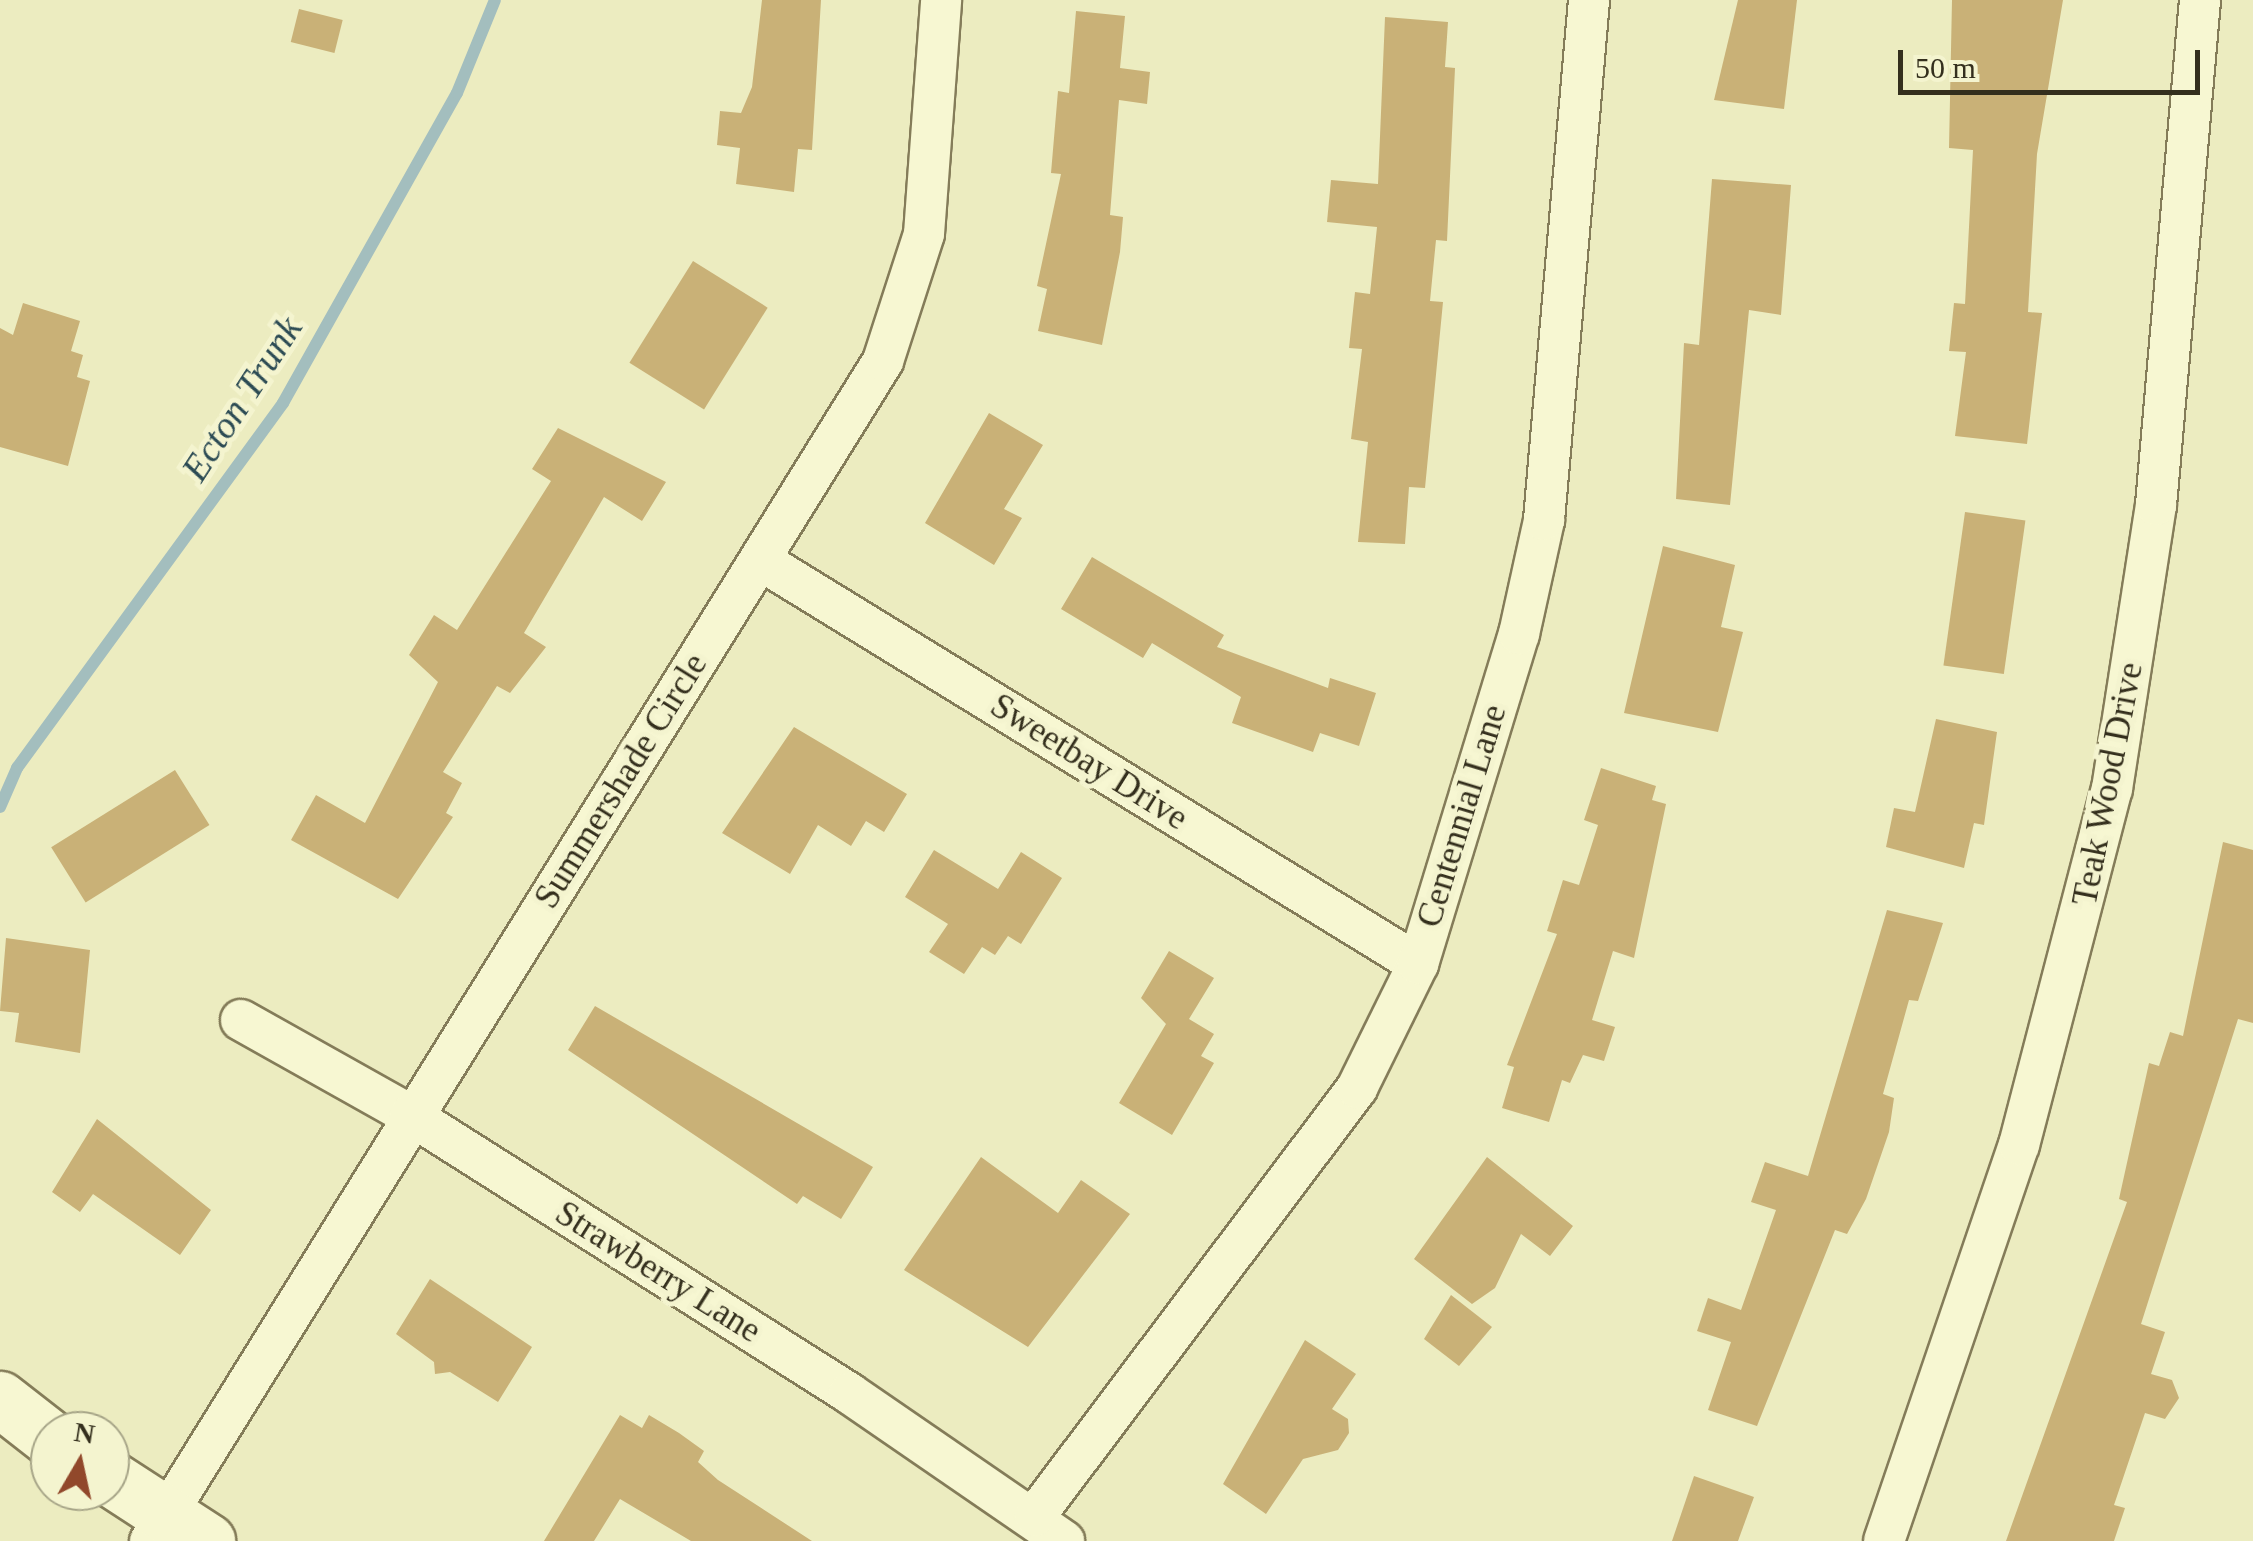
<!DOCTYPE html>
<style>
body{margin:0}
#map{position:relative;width:2253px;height:1541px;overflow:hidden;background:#ececc0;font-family:"Times New Roman",serif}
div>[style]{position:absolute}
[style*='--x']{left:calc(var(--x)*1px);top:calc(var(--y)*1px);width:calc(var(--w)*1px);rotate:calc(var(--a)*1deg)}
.stream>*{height:12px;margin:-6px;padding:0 6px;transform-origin:6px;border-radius:6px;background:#a3bebe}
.building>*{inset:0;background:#c9b177;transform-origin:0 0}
.roads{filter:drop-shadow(2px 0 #847c59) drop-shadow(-2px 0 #847c59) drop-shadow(0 2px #847c59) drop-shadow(0 -2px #847c59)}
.minor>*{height:40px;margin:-20px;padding:0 20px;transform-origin:20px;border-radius:20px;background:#f7f7d2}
.secondary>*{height:55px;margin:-27.5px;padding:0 27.5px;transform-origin:27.5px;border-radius:27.5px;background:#f7f7d2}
span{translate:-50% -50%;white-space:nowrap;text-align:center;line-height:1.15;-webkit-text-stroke:10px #f4f4cf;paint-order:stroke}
.street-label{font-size:35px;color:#342f1d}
.water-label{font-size:38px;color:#2c4b54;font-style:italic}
.north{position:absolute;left:30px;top:1411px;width:100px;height:100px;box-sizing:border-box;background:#f4f4cf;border:2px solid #a7a588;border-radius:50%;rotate:9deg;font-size:28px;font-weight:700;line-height:40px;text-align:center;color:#342f1d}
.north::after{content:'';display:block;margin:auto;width:35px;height:45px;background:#91482b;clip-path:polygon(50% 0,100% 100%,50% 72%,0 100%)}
.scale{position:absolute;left:1898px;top:50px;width:302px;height:45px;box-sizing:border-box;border:5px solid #342f1d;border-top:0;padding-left:12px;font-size:30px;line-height:35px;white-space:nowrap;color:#342f1d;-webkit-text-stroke:8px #f4f4cf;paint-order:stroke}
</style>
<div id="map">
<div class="stream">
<div style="--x:0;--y:807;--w:43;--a:-66.4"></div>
<div style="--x:17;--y:768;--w:452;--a:-53.9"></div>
<div style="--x:283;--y:403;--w:355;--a:-60.7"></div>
<div style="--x:457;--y:93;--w:100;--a:-67.8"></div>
</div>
<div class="building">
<div style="clip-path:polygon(762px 0,821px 0,812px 150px,798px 149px,794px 192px,736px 184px,740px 148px,717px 145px,720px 111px,741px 113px,752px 87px)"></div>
<div style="clip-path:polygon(1738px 0,1797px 0,1784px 109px,1714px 100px)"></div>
<div style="clip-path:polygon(1952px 0,2063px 0,2037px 154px,2028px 312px,2042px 313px,2027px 444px,1955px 436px,1966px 352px,1949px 351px,1954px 303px,1965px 304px,1973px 150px,1949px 148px)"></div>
<div style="left:299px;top:9px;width:45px;height:34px;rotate:14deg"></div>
<div style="clip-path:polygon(1076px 11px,1125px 16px,1120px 68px,1150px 72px,1147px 104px,1119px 100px,1110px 215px,1123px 217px,1120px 252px,1102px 345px,1038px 331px,1047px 289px,1037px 286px,1061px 174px,1051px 173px,1058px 91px,1069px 93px)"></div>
<div style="clip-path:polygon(1385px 17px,1448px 22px,1445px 67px,1455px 68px,1447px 241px,1436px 240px,1430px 301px,1443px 302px,1425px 488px,1409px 487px,1405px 544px,1358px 542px,1368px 442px,1351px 439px,1362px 349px,1349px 348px,1355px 292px,1370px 294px,1377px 227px,1327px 222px,1331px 180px,1378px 184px)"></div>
<div style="clip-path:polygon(1712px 179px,1791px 185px,1781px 315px,1749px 310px,1730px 505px,1676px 499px,1684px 343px,1699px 345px)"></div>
<div style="left:693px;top:261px;width:88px;height:120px;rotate:32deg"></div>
<div style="clip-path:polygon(23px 303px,80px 321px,71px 351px,83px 355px,77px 377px,90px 381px,68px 466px,0 447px,0 328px,13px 335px)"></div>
<div style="clip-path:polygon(989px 413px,1043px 445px,1004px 509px,1022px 518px,994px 565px,925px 523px)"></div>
<div style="clip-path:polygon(558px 428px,666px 482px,642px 521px,604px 497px,524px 633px,546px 647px,510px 693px,497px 686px,443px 772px,462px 783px,446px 813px,453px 817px,398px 899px,291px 840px,316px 795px,365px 823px,438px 682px,409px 655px,434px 615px,457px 630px,551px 481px,532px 469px)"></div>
<div style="left:1965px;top:512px;width:61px;height:155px;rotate:8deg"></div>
<div style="clip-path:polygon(1663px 546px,1735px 565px,1721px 627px,1743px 632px,1718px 732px,1624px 713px)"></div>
<div style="clip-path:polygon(1092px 557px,1224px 635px,1217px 647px,1328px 688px,1330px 678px,1376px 693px,1359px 746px,1320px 733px,1313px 752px,1232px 723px,1241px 697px,1152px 643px,1143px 658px,1061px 609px)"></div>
<div style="clip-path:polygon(1936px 719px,1997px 732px,1984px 825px,1974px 823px,1964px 868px,1886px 847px,1894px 808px,1915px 812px)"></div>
<div style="clip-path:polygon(794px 727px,907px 794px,884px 832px,866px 821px,851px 846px,818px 825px,790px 874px,722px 833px)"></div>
<div style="clip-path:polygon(1601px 768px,1656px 786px,1652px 800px,1666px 804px,1634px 958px,1613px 951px,1592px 1020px,1615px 1027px,1604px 1061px,1583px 1055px,1570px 1083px,1562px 1080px,1549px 1122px,1502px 1108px,1514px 1067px,1507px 1065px,1557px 934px,1547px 931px,1563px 880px,1579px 885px,1598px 825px,1584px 820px)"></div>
<div style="left:175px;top:770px;width:65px;height:146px;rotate:58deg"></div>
<div style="clip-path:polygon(2223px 842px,2253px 850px,2253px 1023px,2238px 1019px,2141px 1324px,2165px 1332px,2151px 1374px,2172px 1380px,2179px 1398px,2165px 1419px,2145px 1413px,2114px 1505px,2125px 1508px,2114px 1541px,2006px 1541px,2127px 1202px,2119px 1199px,2149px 1063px,2159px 1066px,2170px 1032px,2183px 1036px)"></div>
<div style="clip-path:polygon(934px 850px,998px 889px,1021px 852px,1062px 878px,1021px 944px,1008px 936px,995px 955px,982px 947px,964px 974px,929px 952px,948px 924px,905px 897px)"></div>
<div style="clip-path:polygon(1887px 910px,1943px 923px,1918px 1001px,1909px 1000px,1883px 1094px,1894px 1098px,1889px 1132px,1866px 1199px,1847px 1234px,1835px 1230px,1757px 1426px,1708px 1410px,1731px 1342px,1697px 1331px,1708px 1298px,1741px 1310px,1776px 1210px,1751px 1202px,1765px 1162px,1808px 1176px)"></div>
<div style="clip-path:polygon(6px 938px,90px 950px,80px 1053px,15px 1042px,19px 1013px,0 1011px)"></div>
<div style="clip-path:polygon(1169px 951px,1214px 978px,1189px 1019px,1214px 1034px,1201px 1056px,1214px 1063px,1172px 1135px,1119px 1103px,1166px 1024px,1141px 998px)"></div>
<div style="clip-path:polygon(595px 1006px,873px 1167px,841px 1219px,803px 1196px,797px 1204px,568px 1050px)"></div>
<div style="clip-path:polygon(97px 1119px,211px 1210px,180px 1255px,93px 1194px,80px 1212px,52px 1192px)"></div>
<div style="clip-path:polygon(981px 1157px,1058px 1213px,1081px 1180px,1130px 1214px,1028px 1347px,904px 1270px)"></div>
<div style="clip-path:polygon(1487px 1157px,1573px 1226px,1550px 1256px,1521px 1234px,1495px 1288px,1472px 1304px,1414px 1259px)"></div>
<div style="clip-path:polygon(430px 1279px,532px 1347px,498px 1402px,450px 1372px,435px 1374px,434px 1362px,396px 1334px)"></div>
<div style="clip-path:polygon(1451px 1295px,1492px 1327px,1459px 1366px,1424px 1339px)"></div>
<div style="clip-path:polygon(1305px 1340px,1356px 1374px,1332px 1409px,1348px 1419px,1349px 1433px,1338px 1450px,1303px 1459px,1266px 1514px,1223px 1484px)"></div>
<div style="clip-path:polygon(620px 1415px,642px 1428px,649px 1415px,679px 1433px,704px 1451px,698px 1462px,718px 1480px,812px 1541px,691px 1541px,620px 1499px,594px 1541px,544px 1541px)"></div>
<div style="clip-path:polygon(1694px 1476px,1754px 1497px,1738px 1541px,1672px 1541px)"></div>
</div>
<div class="roads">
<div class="minor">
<div style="--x:760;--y:560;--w:772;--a:31.55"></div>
<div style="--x:241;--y:1020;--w:194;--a:29.3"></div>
<div style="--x:410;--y:1115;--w:520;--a:32.34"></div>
<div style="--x:849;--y:1393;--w:261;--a:34.5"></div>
<div style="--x:1035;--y:1516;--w:536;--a:-53.04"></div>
<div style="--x:1357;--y:1088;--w:138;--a:-63.8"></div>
<div style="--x:1418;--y:964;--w:345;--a:-73"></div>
<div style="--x:1519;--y:634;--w:117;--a:-77.6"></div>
<div style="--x:1544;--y:520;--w:522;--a:-85.05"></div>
<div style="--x:150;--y:1541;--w:1389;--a:-58.15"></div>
<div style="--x:883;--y:361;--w:133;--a:-72.1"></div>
<div style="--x:924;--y:234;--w:235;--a:-85.8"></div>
<div style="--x:1884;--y:1541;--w:418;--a:-71.2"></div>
<div style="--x:2019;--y:1145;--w:368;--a:-75.4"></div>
<div style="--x:2112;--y:789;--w:287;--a:-81.2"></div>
<div style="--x:2156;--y:505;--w:507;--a:-85.02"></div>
</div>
<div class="secondary">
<div style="--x:0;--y:1399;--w:63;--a:38"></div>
<div style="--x:110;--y:1478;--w:116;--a:33"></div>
</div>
</div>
<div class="street-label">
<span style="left:1089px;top:762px;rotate:32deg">Sweetbay Drive</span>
<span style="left:621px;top:781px;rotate:-58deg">Summershade Circle</span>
<span style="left:2108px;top:784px;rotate:-79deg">Teak Wood Drive</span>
<span style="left:1462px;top:816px;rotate:-73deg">Centennial Lane</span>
<span style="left:658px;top:1272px;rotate:32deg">Strawberry Lane</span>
</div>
<div class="water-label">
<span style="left:242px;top:399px;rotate:-57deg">Ecton Trunk</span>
</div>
<div class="north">N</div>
<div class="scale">50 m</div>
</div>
